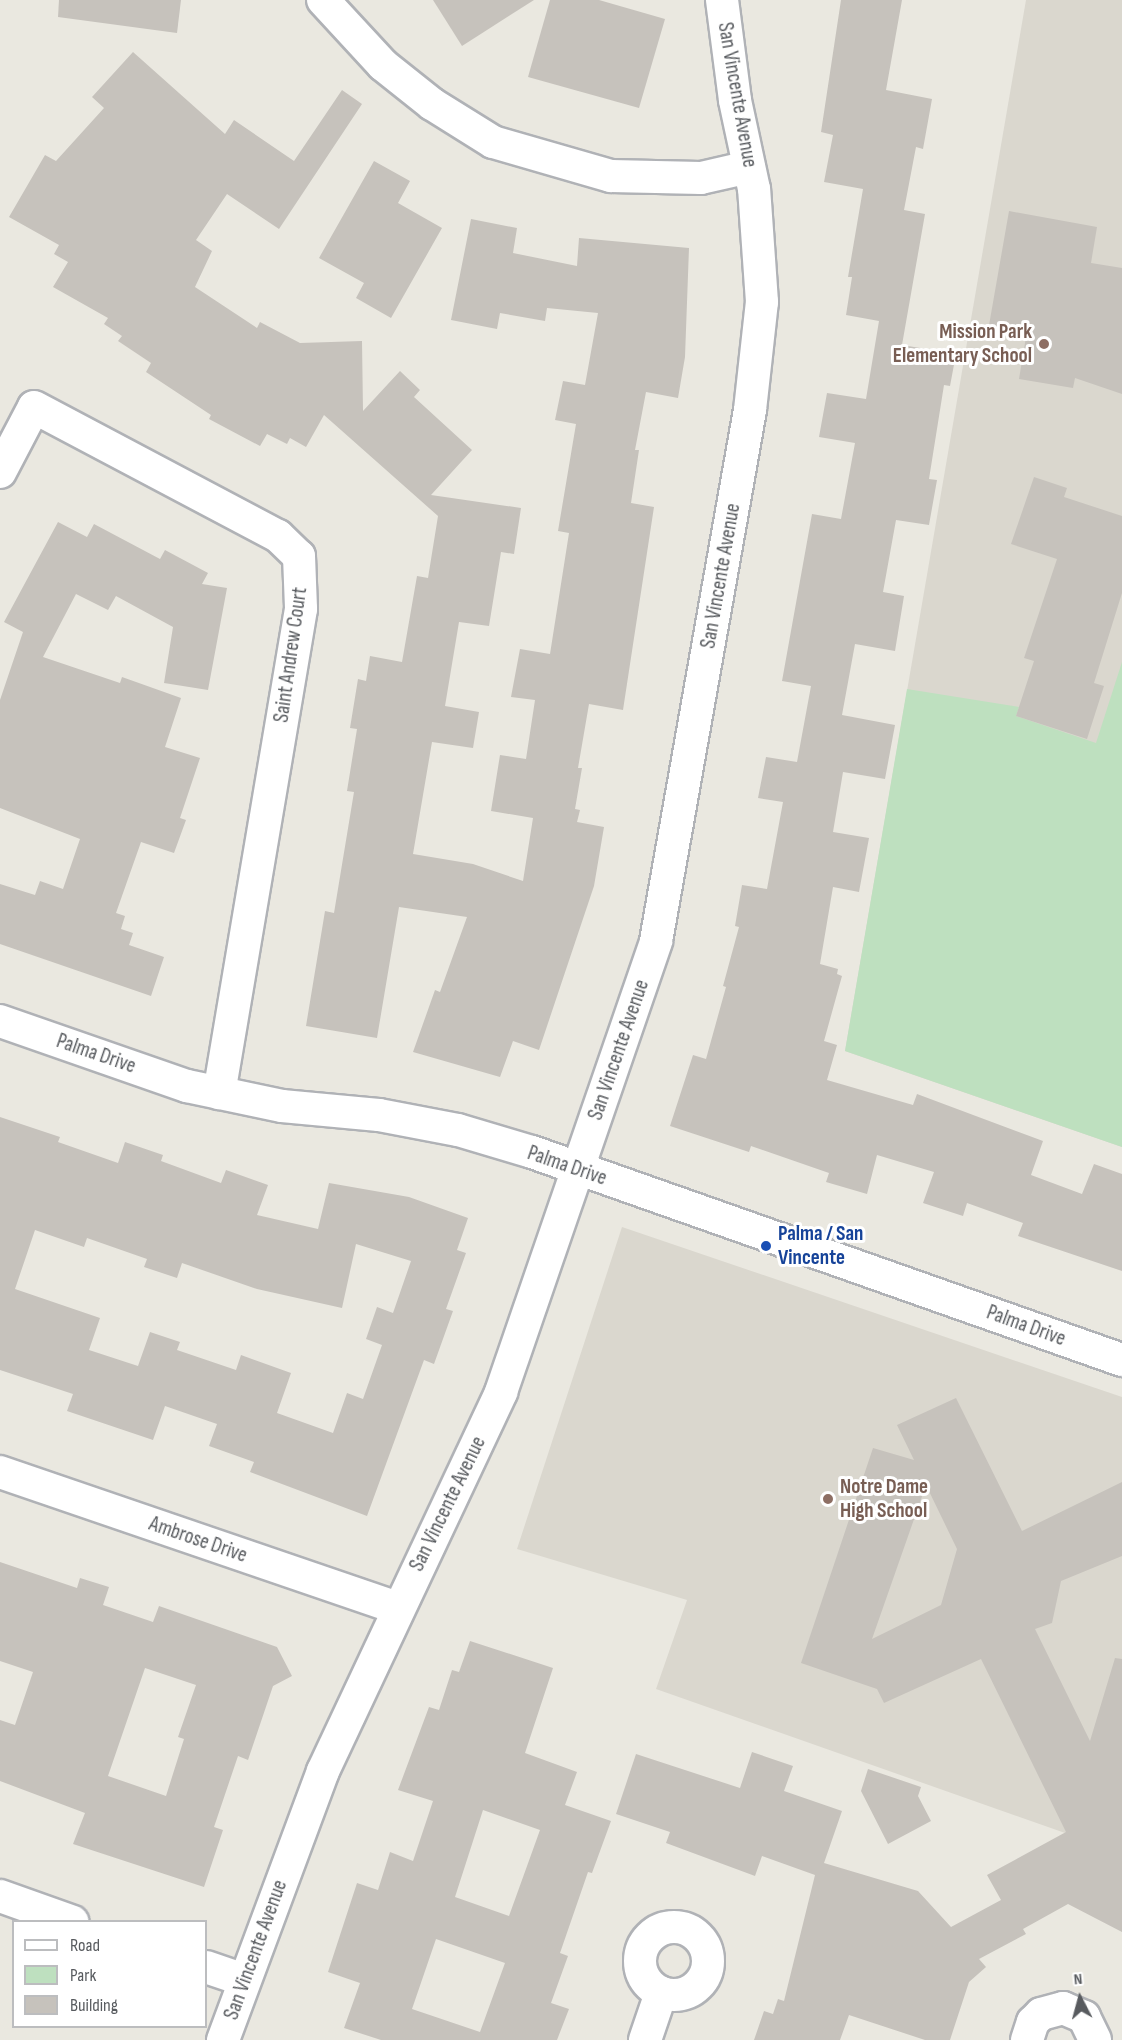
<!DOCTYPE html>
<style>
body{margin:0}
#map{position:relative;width:1122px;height:2040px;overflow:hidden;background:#eae8e0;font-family:"Sofia Sans Condensed",sans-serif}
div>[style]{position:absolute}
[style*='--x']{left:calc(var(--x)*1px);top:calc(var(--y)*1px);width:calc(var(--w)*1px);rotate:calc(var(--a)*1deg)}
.education>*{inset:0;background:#dad7ce}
.green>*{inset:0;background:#bee0bf}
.building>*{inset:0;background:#c6c2bc}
.roads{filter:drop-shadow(2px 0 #b0b2b6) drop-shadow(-2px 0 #b0b2b6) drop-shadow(0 2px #b0b2b6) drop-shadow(0 -2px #b0b2b6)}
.street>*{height:32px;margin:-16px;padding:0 16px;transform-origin:16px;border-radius:16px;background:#fff}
.street>.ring{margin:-16px;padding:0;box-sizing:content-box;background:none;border:32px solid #fff;border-radius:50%}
.dots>*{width:16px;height:16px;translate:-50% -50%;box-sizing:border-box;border:3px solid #fff;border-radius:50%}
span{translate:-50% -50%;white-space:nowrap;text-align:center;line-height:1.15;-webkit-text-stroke:6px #fff;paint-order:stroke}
.street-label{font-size:21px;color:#585b5f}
.education-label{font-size:21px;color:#785e54;font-weight:700}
.right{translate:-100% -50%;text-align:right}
.left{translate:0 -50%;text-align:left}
.transit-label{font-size:21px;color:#164399;font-weight:700}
.legend{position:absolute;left:12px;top:1920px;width:195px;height:108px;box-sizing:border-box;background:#fff;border:2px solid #bcbdbf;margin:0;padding:8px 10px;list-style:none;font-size:18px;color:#585b5f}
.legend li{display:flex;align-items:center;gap:12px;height:30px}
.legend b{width:30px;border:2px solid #bcbdbf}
.north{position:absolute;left:1050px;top:1968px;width:60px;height:60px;-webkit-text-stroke:4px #fff;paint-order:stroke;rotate:354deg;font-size:16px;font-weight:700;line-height:24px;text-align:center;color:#585b5f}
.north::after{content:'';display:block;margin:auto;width:21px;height:27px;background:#585b5f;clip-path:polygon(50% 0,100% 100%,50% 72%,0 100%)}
</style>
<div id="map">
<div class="education">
<div style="clip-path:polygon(1026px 0,1122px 0,1122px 1147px,845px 1051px)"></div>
<div style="clip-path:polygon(622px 1227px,1122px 1397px,1122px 1853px,656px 1689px,687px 1600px,517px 1549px)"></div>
</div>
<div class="green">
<div style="clip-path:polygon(1122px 662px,1122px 1147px,845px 1051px,907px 689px,1019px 707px,1016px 716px,1096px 743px)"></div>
</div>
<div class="building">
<div style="clip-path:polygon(59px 0,181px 0,177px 33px,58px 17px)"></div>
<div style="clip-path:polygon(433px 0,534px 0,462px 46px)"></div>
<div style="clip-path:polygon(550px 0,599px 0,665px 19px,639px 108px,528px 77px)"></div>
<div style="clip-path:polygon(841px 0,902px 0,886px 90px,932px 99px,923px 149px,916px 147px,904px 210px,925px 214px,902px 345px,956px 354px,950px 386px,944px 385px,929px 479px,937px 480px,929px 525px,896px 520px,883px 592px,904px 596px,895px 651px,855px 644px,842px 715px,895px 725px,885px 779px,843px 772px,833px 832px,869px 838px,859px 892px,833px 887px,820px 964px,838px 969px,837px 974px,842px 976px,824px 1041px,837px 1045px,827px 1080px,913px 1105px,917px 1094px,1043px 1141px,1031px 1175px,1082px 1194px,1094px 1164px,1122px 1174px,1122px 1271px,1018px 1236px,1023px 1223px,967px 1203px,963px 1216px,923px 1203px,934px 1172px,877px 1155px,867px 1194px,826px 1182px,829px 1173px,751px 1146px,749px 1152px,670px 1126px,693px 1055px,706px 1059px,726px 987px,723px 986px,739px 927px,735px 926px,742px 885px,767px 889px,783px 802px,758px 798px,766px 757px,797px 762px,811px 686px,782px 681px,812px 514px,841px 519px,855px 443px,819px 437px,827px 393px,866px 399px,879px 321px,846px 315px,852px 277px,848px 277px,863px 189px,824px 182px,833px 135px,821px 132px)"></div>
<div style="clip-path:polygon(133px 52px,225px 134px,234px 120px,294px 161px,342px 90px,362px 104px,279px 229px,227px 194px,196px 240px,212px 251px,195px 287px,257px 328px,260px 322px,300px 343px,362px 341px,363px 411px,400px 371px,420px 390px,414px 397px,472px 450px,431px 495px,521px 508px,514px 554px,501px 552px,489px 626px,459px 622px,445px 706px,479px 712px,473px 748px,432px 742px,413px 854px,473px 864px,523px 881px,533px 818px,491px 811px,500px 755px,526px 759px,535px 700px,511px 697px,520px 649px,550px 654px,569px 533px,558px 531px,576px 424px,555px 420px,563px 381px,585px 385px,598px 313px,547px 308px,545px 321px,500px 313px,497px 329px,451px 320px,471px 219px,517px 228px,513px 253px,577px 266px,579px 238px,689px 248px,685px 357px,678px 398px,646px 392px,635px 450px,639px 450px,631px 503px,654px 507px,623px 710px,589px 704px,578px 768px,582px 768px,575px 809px,580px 810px,577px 822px,604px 827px,594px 886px,539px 1050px,513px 1041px,500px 1077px,413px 1052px,435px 990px,440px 992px,467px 917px,399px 907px,377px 1038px,306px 1026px,325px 911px,334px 913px,354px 792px,347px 791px,357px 729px,350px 728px,358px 679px,366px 681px,370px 656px,402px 662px,417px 576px,428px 578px,438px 516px,324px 415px,306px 447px,290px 438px,287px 444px,267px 434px,260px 446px,209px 419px,211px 415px,146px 372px,151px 363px,118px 341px,122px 336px,104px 324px,108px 318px,53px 287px,68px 262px,54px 254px,59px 245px,9px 217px,45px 155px,56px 161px,104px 108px,92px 97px)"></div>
<div style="clip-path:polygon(374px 161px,410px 181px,398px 203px,442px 228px,391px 318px,356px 298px,364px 283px,319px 258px)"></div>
<div style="clip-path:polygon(1009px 211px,1097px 227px,1091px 263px,1122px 268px,1122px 394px,1075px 378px,1073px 388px,1019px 379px,1026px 337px,988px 331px)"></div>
<div style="clip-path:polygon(1034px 477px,1067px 488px,1064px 497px,1122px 516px,1122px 593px,1094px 683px,1104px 686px,1087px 739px,1016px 716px,1034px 661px,1024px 658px,1057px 559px,1011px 544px)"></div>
<div style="clip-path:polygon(58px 522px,87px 537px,94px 524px,160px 559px,165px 550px,208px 573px,202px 584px,227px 588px,208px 690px,164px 683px,173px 627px,116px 596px,108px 610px,76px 594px,43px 657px,120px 683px,122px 677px,181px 698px,165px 747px,200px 758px,180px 818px,186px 820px,174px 853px,141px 842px,116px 913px,125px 916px,121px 929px,133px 933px,129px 945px,164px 957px,151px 996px,0 944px,0 884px,35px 895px,40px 881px,63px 889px,80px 839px,0 808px,0 700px,23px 632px,4px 622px)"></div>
<div style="clip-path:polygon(evenodd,0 1117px,60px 1137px,58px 1142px,118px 1163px,125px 1142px,163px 1155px,161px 1161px,221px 1183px,226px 1170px,268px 1185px,257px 1215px,318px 1229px,329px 1183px,409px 1197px,468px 1218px,457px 1250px,466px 1253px,446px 1309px,453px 1311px,434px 1364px,424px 1360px,367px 1516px,250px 1472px,254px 1462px,209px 1446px,217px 1424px,165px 1406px,153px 1440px,67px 1411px,73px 1394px,0 1370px,0 1117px,35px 1230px,84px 1247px,87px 1238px,147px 1259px,144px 1267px,177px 1278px,182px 1263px,257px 1289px,342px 1308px,356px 1244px,411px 1261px,393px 1313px,377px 1307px,366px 1339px,382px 1345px,363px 1399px,347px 1393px,333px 1433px,277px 1413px,291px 1373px,241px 1355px,236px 1370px,177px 1350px,180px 1342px,150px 1332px,138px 1366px,89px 1350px,100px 1318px,15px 1289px,35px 1230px)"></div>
<div style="clip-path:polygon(evenodd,956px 1398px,1022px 1531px,1122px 1482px,1122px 1556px,1061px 1581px,1052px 1623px,1035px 1629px,1090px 1741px,1115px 1658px,1122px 1659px,1122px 1932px,1068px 1904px,1023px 1929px,1026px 1934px,979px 1959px,986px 1967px,969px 1982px,950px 2040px,925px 2040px,849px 2015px,840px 2040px,754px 2040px,764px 2011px,773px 2014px,778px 1999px,784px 2001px,815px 1875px,762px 1856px,755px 1876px,666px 1843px,670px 1832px,616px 1814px,636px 1754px,740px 1788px,752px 1752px,793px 1766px,784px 1791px,842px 1811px,824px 1863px,918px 1891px,951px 1927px,1001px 1900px,987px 1875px,1066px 1832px,981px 1659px,884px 1703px,877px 1689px,801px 1663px,873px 1448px,914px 1460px,897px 1425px,956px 1398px,926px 1485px,957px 1549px,941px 1605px,872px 1639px,926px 1485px)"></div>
<div style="clip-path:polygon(evenodd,0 1562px,77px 1588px,80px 1578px,109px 1587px,103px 1605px,153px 1622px,159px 1606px,277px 1647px,292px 1676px,273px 1686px,248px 1760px,238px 1756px,214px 1827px,223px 1830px,204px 1887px,73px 1844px,85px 1813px,0 1781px,0 1720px,15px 1725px,33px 1672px,0 1661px,0 1562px,145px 1668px,196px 1685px,178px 1737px,184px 1739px,166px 1796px,108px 1776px,145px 1668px)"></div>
<div style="clip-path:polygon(evenodd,470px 1641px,553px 1668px,525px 1753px,577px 1772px,565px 1805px,611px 1821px,592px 1873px,588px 1872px,560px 1953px,568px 1956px,551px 2003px,569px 2009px,557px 2040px,381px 2040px,344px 2028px,360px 1983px,328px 1972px,357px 1883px,378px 1890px,390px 1852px,413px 1861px,433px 1801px,398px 1790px,429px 1707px,439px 1710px,452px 1670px,459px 1672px,470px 1641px,483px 1810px,540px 1830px,509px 1916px,455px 1897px,483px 1810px,470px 1641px,436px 1939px,505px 1963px,480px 2032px,412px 2009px,436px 1939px)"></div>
<div style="clip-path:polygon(868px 1769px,921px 1787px,918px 1796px,931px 1821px,888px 1844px,861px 1791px)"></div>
</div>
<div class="roads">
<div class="street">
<div style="--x:323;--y:0;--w:88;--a:47.3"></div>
<div style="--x:383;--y:65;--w:63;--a:38.5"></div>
<div style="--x:432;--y:104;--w:72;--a:31.9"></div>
<div style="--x:493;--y:142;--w:123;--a:16.1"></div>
<div style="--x:611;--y:176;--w:90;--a:1.3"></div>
<div style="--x:701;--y:178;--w:49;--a:-12.9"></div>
<div style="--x:0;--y:472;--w:73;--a:-62.4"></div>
<div style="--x:34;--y:407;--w:276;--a:27.9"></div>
<div style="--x:278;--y:536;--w:29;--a:44"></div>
<div style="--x:299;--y:556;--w:53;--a:87.8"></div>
<div style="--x:301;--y:609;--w:491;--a:99.6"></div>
<div style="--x:0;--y:1021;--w:198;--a:19.2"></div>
<div style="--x:187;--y:1086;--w:97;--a:11.9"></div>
<div style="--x:282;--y:1106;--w:97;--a:5.3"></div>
<div style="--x:379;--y:1115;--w:80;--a:10.8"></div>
<div style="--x:458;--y:1130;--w:77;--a:16.6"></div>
<div style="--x:532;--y:1152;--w:626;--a:19.42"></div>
<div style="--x:0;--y:1472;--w:420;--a:18.9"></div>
<div style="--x:0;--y:1896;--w:77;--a:19.6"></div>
<div class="ring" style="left:640px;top:1927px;width:36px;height:36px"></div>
<div style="--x:206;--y:1967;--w:40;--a:18.9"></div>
<div style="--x:223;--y:2040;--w:287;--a:-69.6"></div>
<div style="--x:323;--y:1771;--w:419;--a:-64.8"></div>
<div style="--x:501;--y:1392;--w:477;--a:-71"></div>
<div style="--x:656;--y:941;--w:539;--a:-79.96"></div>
<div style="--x:750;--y:410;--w:109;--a:-83.7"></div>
<div style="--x:762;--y:302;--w:113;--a:-94"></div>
<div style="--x:754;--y:189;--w:91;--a:-102.1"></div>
<div style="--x:735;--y:100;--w:101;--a:-97.4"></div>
<div style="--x:645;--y:2040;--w:50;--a:-71.2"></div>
<div style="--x:1027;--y:2040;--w:19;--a:-72"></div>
<div style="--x:1033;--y:2022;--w:11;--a:-45"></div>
<div style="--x:1041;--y:2014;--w:23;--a:-15"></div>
<div style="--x:1063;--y:2008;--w:23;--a:23"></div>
<div style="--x:1084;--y:2017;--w:25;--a:64"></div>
</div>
</div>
<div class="dots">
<div style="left:1044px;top:344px;background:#8d6e63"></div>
<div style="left:766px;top:1246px;background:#1a4fb4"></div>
<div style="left:828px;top:1499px;background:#8d6e63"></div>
</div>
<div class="street-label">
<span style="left:737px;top:95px;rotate:80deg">San Vincente Avenue</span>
<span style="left:721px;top:576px;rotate:-80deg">San Vincente Avenue</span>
<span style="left:291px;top:655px;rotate:-82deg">Saint Andrew Court</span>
<span style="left:619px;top:1050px;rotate:-71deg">San Vincente Avenue</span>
<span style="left:96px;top:1054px;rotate:19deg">Palma Drive</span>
<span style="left:567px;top:1166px;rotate:19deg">Palma Drive</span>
<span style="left:1026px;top:1326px;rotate:20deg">Palma Drive</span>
<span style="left:448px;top:1504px;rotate:-64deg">San Vincente Avenue</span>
<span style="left:198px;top:1540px;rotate:19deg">Ambrose Drive</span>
<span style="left:256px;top:1950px;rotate:-70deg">San Vincente Avenue</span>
</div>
<div class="education-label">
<span class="right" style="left:1032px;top:344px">Mission Park<br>Elementary School</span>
<span class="left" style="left:840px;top:1499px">Notre Dame<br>High School</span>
</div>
<div class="transit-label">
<span class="left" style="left:778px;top:1246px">Palma / San<br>Vincente</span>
</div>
<ul class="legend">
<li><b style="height:8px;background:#fff"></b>Road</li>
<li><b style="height:16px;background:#bee0bf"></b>Park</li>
<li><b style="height:16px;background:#c6c2bc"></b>Building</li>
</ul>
<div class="north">N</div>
</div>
